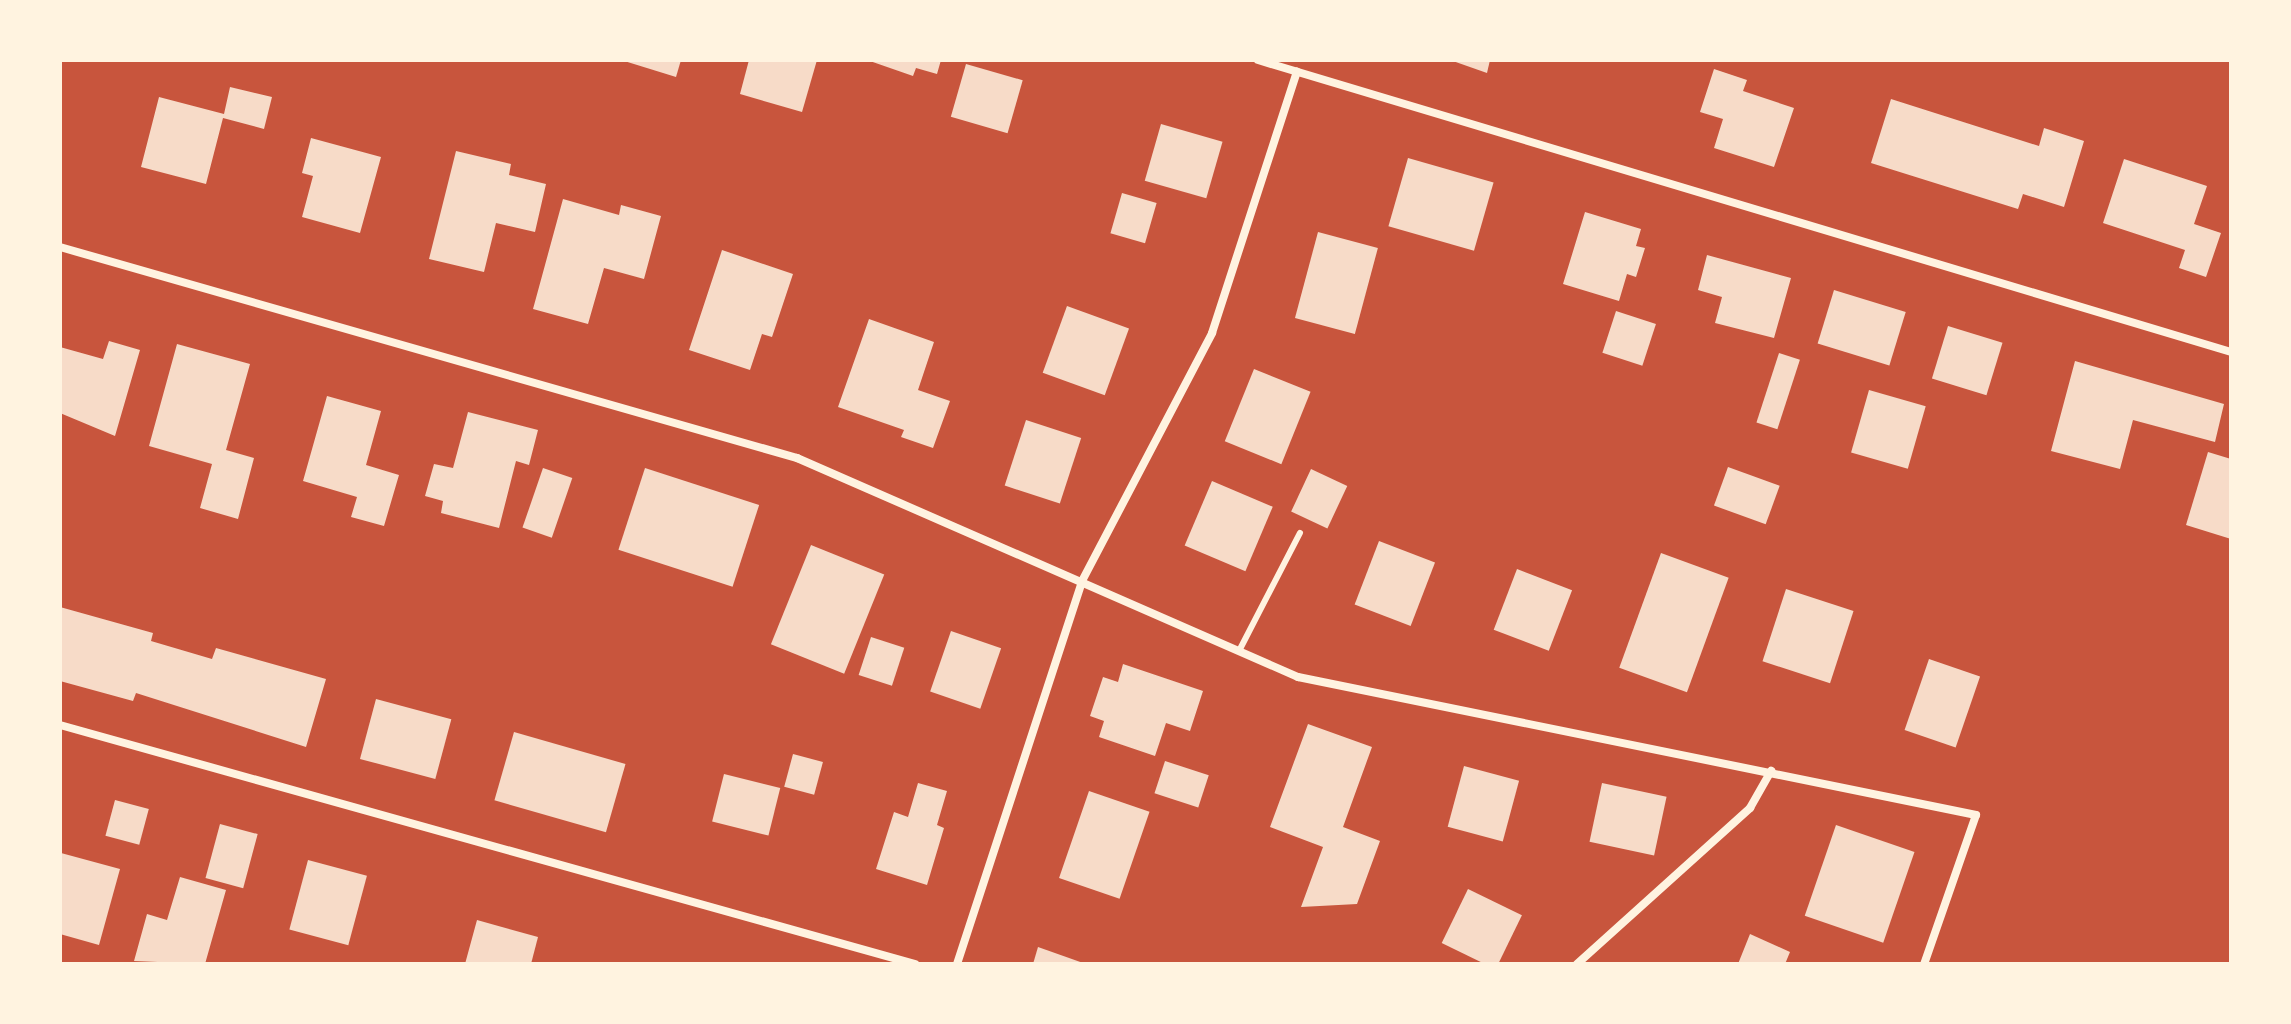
<!DOCTYPE html>
<style>
body{margin:0}
#map{position:relative;width:2291px;height:1024px;overflow:hidden;background:#c8553d;font-family:"PT Sans Narrow",sans-serif}
div>[style]{position:absolute}
[style*='--x']{left:calc(var(--x)*1px);top:calc(var(--y)*1px);width:calc(var(--w)*1px);rotate:calc(var(--a)*1deg)}
.building>*{inset:0;background:#f7dbc8;transform-origin:0 0}
.service>*{height:6px;margin:-3px;padding:0 3px;transform-origin:3px;border-radius:3px;background:#fff3e0}
.minor>*{height:8px;margin:-4px;padding:0 4px;transform-origin:4px;border-radius:4px;background:#fff3e0}
span{translate:-50% -50%;white-space:nowrap;text-align:center;line-height:1.15;-webkit-text-stroke:6px #fff3e0;paint-order:stroke}
.frame{position:absolute;inset:0;border:62px solid #fff3e0;pointer-events:none}
</style>
<div id="map">
<div class="building">
<div style="clip-path:polygon(621px 60px,681px 60px,676px 77px)"></div>
<div style="clip-path:polygon(749px 60px,817px 60px,802px 112px,740px 94px)"></div>
<div style="clip-path:polygon(867px 60px,941px 60px,937px 74px,916px 68px,913px 76px)"></div>
<div style="clip-path:polygon(1450px 60px,1490px 60px,1487px 73px)"></div>
<div style="left:966px;top:64px;width:59px;height:55px;rotate:16deg"></div>
<div style="clip-path:polygon(1714px 69px,1747px 80px,1743px 91px,1794px 108px,1774px 167px,1714px 148px,1723px 119px,1700px 112px)"></div>
<div style="clip-path:polygon(230px 87px,272px 97px,264px 129px,223px 118px,206px 184px,141px 167px,159px 97px,224px 114px)"></div>
<div style="clip-path:polygon(1891px 99px,2039px 146px,2044px 128px,2084px 141px,2064px 207px,2023px 194px,2018px 209px,1871px 163px)"></div>
<div style="left:1161px;top:124px;width:64px;height:59px;rotate:16deg"></div>
<div style="clip-path:polygon(311px 138px,381px 157px,360px 233px,302px 217px,313px 176px,302px 173px)"></div>
<div style="clip-path:polygon(456px 151px,511px 164px,509px 175px,546px 184px,535px 232px,496px 223px,484px 272px,429px 259px)"></div>
<div style="left:1408px;top:158px;width:89px;height:71px;rotate:16deg"></div>
<div style="clip-path:polygon(2124px 159px,2207px 186px,2194px 224px,2221px 233px,2206px 277px,2179px 268px,2185px 250px,2103px 223px)"></div>
<div style="left:1122px;top:193px;width:36px;height:42px;rotate:16deg"></div>
<div style="clip-path:polygon(563px 199px,619px 215px,621px 205px,661px 216px,644px 279px,604px 268px,588px 324px,533px 309px)"></div>
<div style="clip-path:polygon(1585px 212px,1641px 229px,1636px 246px,1645px 248px,1636px 277px,1627px 274px,1619px 301px,1563px 284px)"></div>
<div style="left:1318px;top:232px;width:62px;height:89px;rotate:15deg"></div>
<div style="clip-path:polygon(722px 250px,793px 274px,772px 337px,762px 334px,750px 370px,689px 350px)"></div>
<div style="clip-path:polygon(1707px 255px,1791px 278px,1774px 338px,1715px 323px,1722px 297px,1698px 290px)"></div>
<div style="left:1834px;top:290px;width:75px;height:56px;rotate:17deg"></div>
<div style="left:1067px;top:306px;width:66px;height:71px;rotate:20deg"></div>
<div style="left:1616px;top:311px;width:42px;height:44px;rotate:18deg"></div>
<div style="clip-path:polygon(869px 319px,934px 342px,918px 390px,950px 401px,933px 448px,901px 437px,904px 430px,838px 407px)"></div>
<div style="left:1948px;top:326px;width:57px;height:55px;rotate:17deg"></div>
<div style="clip-path:polygon(109px 341px,140px 350px,115px 436px,60px 413px,60px 347px,103px 359px)"></div>
<div style="clip-path:polygon(177px 344px,250px 364px,226px 450px,254px 458px,238px 519px,200px 508px,212px 464px,149px 446px)"></div>
<div style="left:1779px;top:353px;width:22px;height:73px;rotate:18deg"></div>
<div style="clip-path:polygon(2075px 361px,2224px 404px,2215px 442px,2133px 420px,2120px 469px,2051px 451px)"></div>
<div style="left:1254px;top:369px;width:61px;height:78px;rotate:22deg"></div>
<div style="left:1869px;top:390px;width:59px;height:65px;rotate:16deg"></div>
<div style="clip-path:polygon(327px 396px,381px 411px,366px 465px,399px 475px,384px 526px,351px 517px,357px 497px,303px 481px)"></div>
<div style="clip-path:polygon(468px 412px,538px 430px,529px 465px,516px 461px,499px 528px,441px 513px,443px 501px,425px 496px,434px 464px,453px 468px)"></div>
<div style="left:1026px;top:420px;width:58px;height:69px;rotate:18deg"></div>
<div style="clip-path:polygon(2208px 452px,2231px 459px,2231px 539px,2186px 525px)"></div>
<div style="left:1728px;top:467px;width:55px;height:41px;rotate:20deg"></div>
<div style="left:543px;top:468px;width:31px;height:63px;rotate:19deg"></div>
<div style="left:645px;top:468px;width:120px;height:86px;rotate:18deg"></div>
<div style="left:1311px;top:469px;width:40px;height:47px;rotate:25deg"></div>
<div style="left:1212px;top:481px;width:66px;height:70px;rotate:23deg"></div>
<div style="left:1379px;top:541px;width:60px;height:68px;rotate:21deg"></div>
<div style="left:811px;top:545px;width:79px;height:107px;rotate:22deg"></div>
<div style="left:1661px;top:553px;width:72px;height:122px;rotate:20deg"></div>
<div style="left:1517px;top:569px;width:59px;height:65px;rotate:21deg"></div>
<div style="left:1786px;top:589px;width:71px;height:76px;rotate:18deg"></div>
<div style="clip-path:polygon(60px 607px,153px 633px,151px 641px,212px 659px,216px 648px,326px 679px,306px 747px,136px 693px,133px 701px,60px 681px)"></div>
<div style="left:951px;top:631px;width:53px;height:64px;rotate:19deg"></div>
<div style="left:871px;top:637px;width:35px;height:40px;rotate:18deg"></div>
<div style="left:1929px;top:659px;width:54px;height:75px;rotate:19deg"></div>
<div style="clip-path:polygon(1123px 664px,1203px 691px,1190px 731px,1166px 723px,1155px 756px,1099px 737px,1104px 721px,1090px 716px,1103px 677px,1118px 682px)"></div>
<div style="left:376px;top:699px;width:78px;height:62px;rotate:15deg"></div>
<div style="clip-path:polygon(1308px 724px,1372px 747px,1343px 827px,1380px 841px,1357px 904px,1301px 907px,1323px 847px,1270px 827px)"></div>
<div style="left:514px;top:732px;width:116px;height:71px;rotate:16deg"></div>
<div style="left:793px;top:754px;width:31px;height:34px;rotate:15deg"></div>
<div style="left:1165px;top:761px;width:46px;height:34px;rotate:18deg"></div>
<div style="left:1464px;top:766px;width:57px;height:63px;rotate:15deg"></div>
<div style="left:724px;top:774px;width:58px;height:49px;rotate:14deg"></div>
<div style="clip-path:polygon(918px 783px,947px 791px,937px 825px,944px 828px,927px 885px,876px 869px,894px 812px,908px 817px)"></div>
<div style="left:1602px;top:783px;width:66px;height:60px;rotate:12deg"></div>
<div style="left:1089px;top:791px;width:64px;height:92px;rotate:19deg"></div>
<div style="left:115px;top:800px;width:35px;height:37px;rotate:15deg"></div>
<div style="left:220px;top:824px;width:39px;height:56px;rotate:15deg"></div>
<div style="left:1836px;top:825px;width:83px;height:96px;rotate:19deg"></div>
<div style="clip-path:polygon(61px 853px,120px 869px,99px 945px,60px 934px)"></div>
<div style="left:308px;top:860px;width:61px;height:72px;rotate:15deg"></div>
<div style="clip-path:polygon(180px 877px,226px 890px,205px 964px,134px 961px,147px 914px,167px 920px)"></div>
<div style="left:1468px;top:889px;width:60px;height:60px;rotate:26deg"></div>
<div style="clip-path:polygon(477px 920px,538px 937px,531px 964px,465px 964px)"></div>
<div style="clip-path:polygon(1750px 934px,1790px 952px,1785px 964px,1738px 964px)"></div>
<div style="clip-path:polygon(1038px 947px,1086px 964px,1033px 964px)"></div>
</div>
<div class="service">
<div style="--x:1239;--y:651;--w:133;--a:-62.7"></div>
</div>
<div class="minor">
<div style="--x:1258;--y:60;--w:1016;--a:16.7"></div>
<div style="--x:60;--y:247;--w:767;--a:15.98"></div>
<div style="--x:797;--y:458;--w:547;--a:23.61"></div>
<div style="--x:1298;--y:677;--w:692;--a:11.5"></div>
<div style="--x:1976;--y:815;--w:158;--a:109.2"></div>
<div style="--x:60;--y:725;--w:888;--a:15.62"></div>
<div style="--x:957;--y:964;--w:403;--a:-71.9"></div>
<div style="--x:1082;--y:581;--w:280;--a:-62.3"></div>
<div style="--x:1212;--y:333;--w:275;--a:-72"></div>
<div style="--x:1577;--y:964;--w:233;--a:-42"></div>
<div style="--x:1750;--y:808;--w:43;--a:-60.4"></div>
</div>
<div class="frame"></div>
</div>
